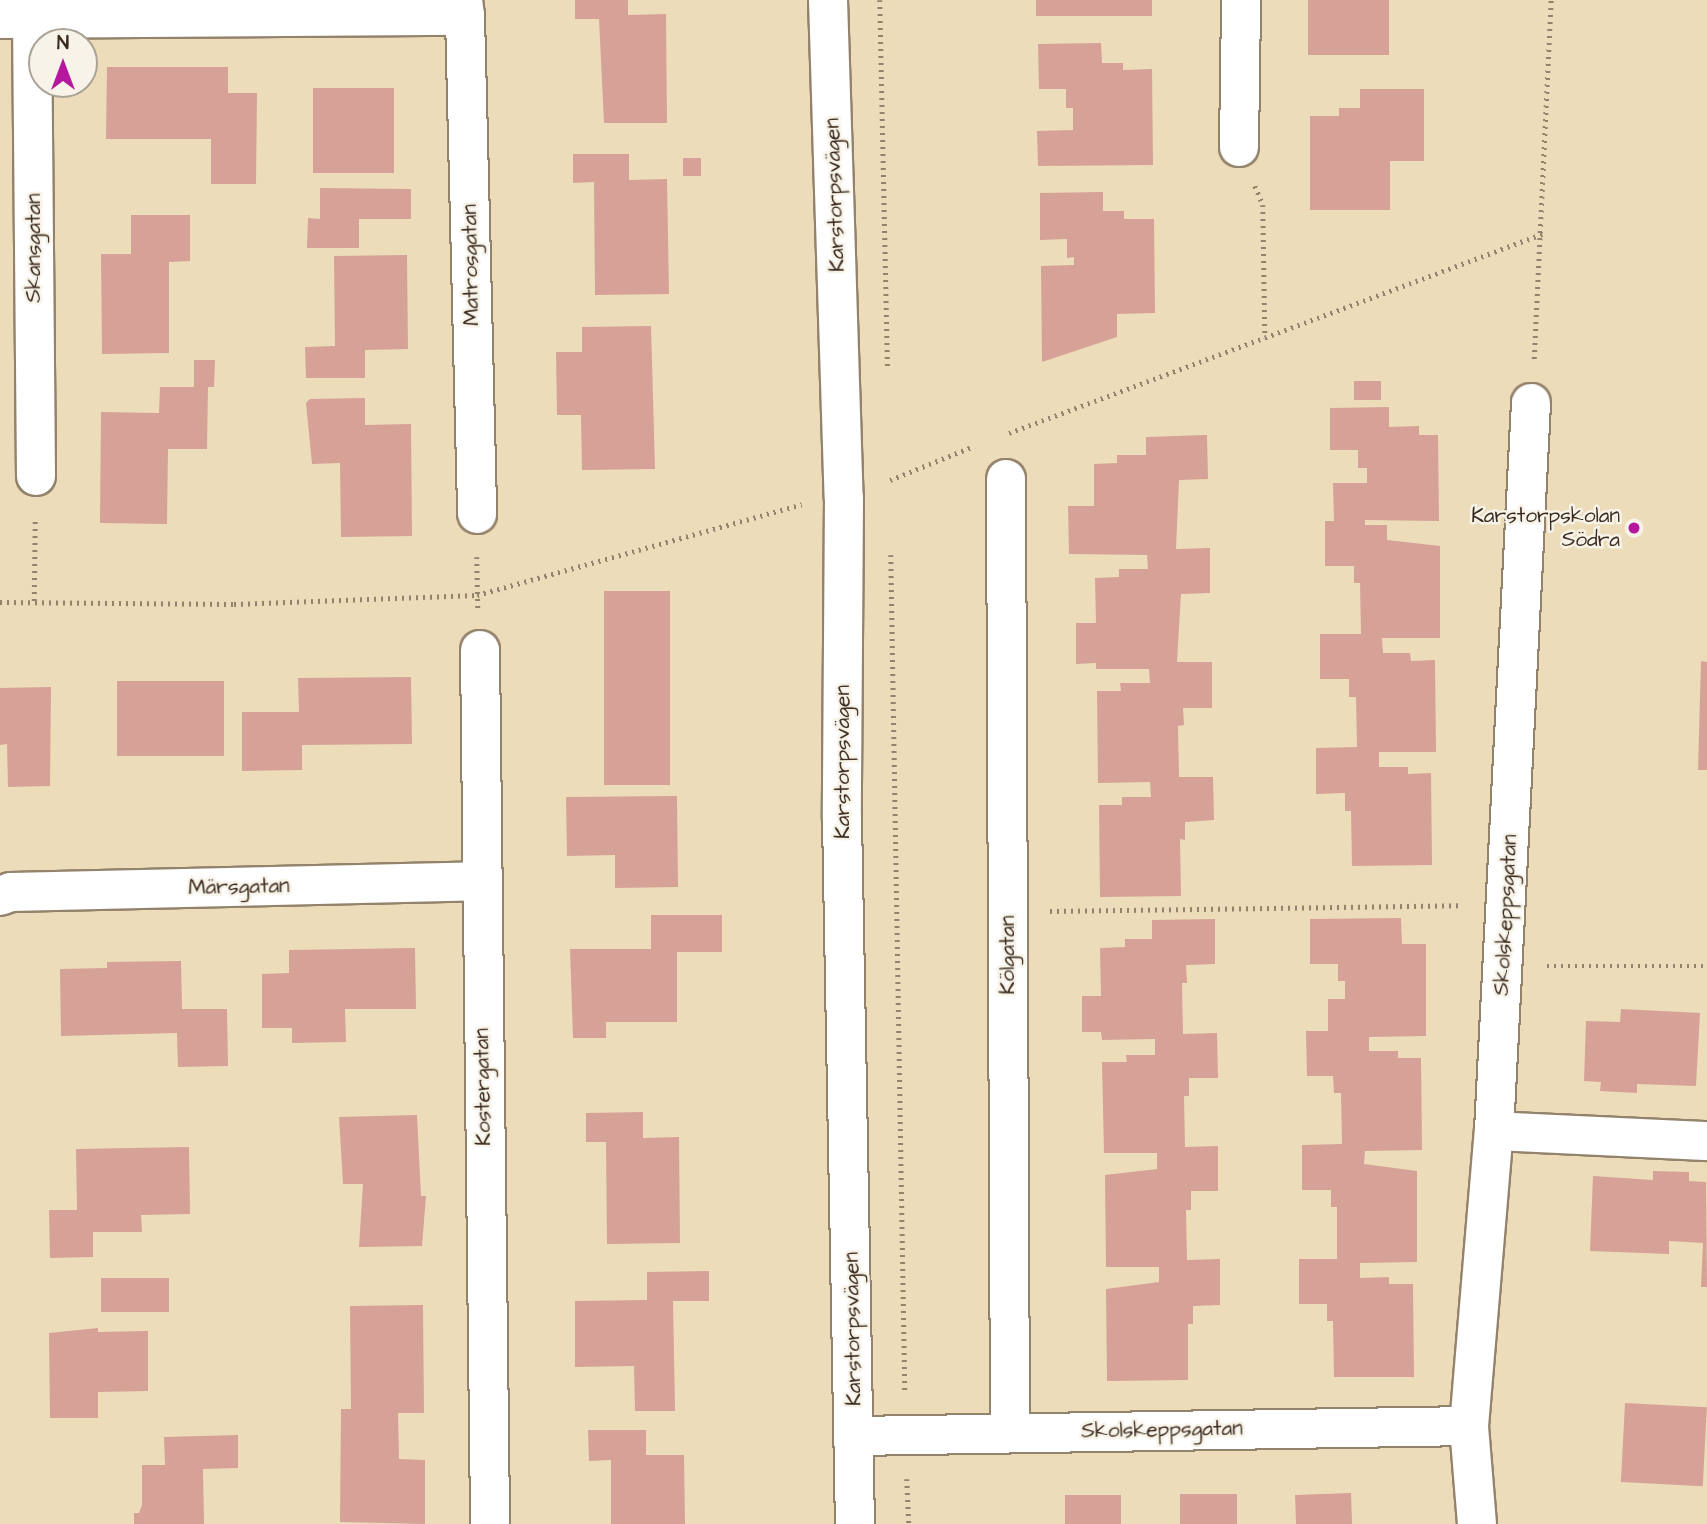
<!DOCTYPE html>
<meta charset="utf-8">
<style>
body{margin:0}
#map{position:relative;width:1707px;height:1524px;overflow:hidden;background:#eddcb9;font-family:"Architects Daughter",sans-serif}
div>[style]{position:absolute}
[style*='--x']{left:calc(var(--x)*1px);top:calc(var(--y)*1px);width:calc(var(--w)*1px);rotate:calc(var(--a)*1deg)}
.building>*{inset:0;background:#d6a197;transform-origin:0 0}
.path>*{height:4.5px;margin-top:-2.25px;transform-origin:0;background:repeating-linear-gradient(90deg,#94836c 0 2px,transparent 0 7px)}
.roads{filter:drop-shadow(2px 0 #94836c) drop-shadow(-2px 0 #94836c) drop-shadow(0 2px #94836c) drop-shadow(0 -2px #94836c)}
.minor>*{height:38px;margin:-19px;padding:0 19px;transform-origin:19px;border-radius:19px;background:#fff}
.dots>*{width:19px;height:19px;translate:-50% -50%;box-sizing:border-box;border:4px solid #f7f3e8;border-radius:50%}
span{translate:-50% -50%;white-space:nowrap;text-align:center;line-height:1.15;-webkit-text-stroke:5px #f7f3e8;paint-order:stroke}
.street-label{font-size:21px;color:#3b2a1e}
.poi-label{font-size:21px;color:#3b2a1e}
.right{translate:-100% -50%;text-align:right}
.north{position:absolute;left:28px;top:28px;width:70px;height:70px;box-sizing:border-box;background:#f7f3e8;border:2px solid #aca397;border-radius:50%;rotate:0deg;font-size:19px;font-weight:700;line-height:28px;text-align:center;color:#3b2a1e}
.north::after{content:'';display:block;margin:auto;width:24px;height:32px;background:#b5179e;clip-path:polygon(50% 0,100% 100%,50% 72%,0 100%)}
</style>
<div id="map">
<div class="building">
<div style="clip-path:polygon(575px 0,628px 0,628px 15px,666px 14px,667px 123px,604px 123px,599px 19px,575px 19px)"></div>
<div style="left:1036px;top:0;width:116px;height:16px"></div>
<div style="left:1308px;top:0;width:81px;height:55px"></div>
<div style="clip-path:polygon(1101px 43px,1102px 63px,1123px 63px,1123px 70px,1152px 69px,1153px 165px,1038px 166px,1037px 131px,1073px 130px,1073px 108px,1066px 108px,1066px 89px,1039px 89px,1038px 44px)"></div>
<div style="clip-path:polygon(107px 67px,228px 67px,228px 93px,257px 93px,256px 184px,211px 184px,211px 139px,106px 139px)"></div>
<div style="left:313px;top:88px;width:81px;height:85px"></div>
<div style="clip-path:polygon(1360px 89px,1424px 89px,1424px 161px,1390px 161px,1390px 210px,1310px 210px,1310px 116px,1339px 116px,1339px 108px,1360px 108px)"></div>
<div style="clip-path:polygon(573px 154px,629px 154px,629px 180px,667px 179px,669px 294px,595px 295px,594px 182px,573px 183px)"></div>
<div style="left:683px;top:158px;width:18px;height:18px"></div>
<div style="clip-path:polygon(320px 188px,411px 189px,411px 219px,359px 219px,359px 248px,307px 248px,308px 218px,320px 219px)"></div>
<div style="clip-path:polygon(1103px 192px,1103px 211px,1124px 211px,1124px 219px,1154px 219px,1155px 313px,1117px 314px,1117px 337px,1042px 362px,1041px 266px,1074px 265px,1074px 257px,1067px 258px,1067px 239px,1040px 240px,1040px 193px)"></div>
<div style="clip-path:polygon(131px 215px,190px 215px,190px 261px,169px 262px,169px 353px,102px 354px,101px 254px,131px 254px)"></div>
<div style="clip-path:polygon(407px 255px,408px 349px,365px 350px,365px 378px,306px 378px,305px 347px,335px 346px,334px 256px)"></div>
<div style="clip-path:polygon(651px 326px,655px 469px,582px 470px,581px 415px,557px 415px,556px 352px,582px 352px,582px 327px)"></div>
<div style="clip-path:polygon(194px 360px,215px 360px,214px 387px,208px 387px,207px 449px,168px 449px,167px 524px,100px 523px,101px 412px,159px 413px,160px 387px,194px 387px)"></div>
<div style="left:1354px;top:381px;width:27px;height:19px"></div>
<div style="clip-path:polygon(365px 398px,365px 425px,411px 424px,412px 536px,341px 537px,340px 463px,312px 464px,306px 403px,310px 399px)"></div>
<div style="clip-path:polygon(1389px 407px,1389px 427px,1419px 426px,1419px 435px,1438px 435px,1439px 521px,1365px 520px,1365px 525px,1387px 525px,1387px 540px,1440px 546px,1440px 638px,1382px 638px,1383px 653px,1410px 653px,1411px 661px,1435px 660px,1436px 752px,1379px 752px,1379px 767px,1408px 767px,1408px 774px,1431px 773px,1432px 865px,1352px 866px,1351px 811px,1345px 811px,1345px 793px,1316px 794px,1316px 748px,1357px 747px,1356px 697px,1349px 697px,1349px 679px,1320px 679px,1320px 634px,1361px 634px,1360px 583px,1354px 583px,1354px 566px,1325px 566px,1325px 521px,1334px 521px,1333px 483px,1367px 483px,1367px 468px,1358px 468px,1358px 450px,1330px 450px,1330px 408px)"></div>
<div style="clip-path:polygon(1207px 435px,1208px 479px,1179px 480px,1176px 549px,1210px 548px,1210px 593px,1181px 594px,1177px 662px,1212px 662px,1212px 708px,1183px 708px,1184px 725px,1178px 726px,1179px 777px,1213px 777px,1214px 820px,1185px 822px,1185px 840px,1180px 839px,1181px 896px,1100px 897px,1099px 805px,1122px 805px,1122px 797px,1151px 797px,1150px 782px,1098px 783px,1097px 691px,1121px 691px,1120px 683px,1150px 683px,1149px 669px,1096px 669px,1096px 663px,1076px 664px,1076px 623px,1096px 623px,1095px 578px,1119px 577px,1119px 569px,1148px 569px,1147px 555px,1069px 554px,1068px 506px,1094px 506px,1094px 464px,1117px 463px,1117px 455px,1146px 455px,1146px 437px)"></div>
<div style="left:670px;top:591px;width:194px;height:66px;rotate:90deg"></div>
<div style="clip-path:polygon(1701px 661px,1707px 662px,1707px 770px,1698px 770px)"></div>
<div style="clip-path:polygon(411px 677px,412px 744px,302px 745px,302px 770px,242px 771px,242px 712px,299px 712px,298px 678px)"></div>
<div style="left:224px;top:681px;width:75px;height:107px;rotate:90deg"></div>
<div style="clip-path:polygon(51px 687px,50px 786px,8px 787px,7px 744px,0 745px,0 688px)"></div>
<div style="clip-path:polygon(677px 796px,678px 887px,615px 888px,615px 855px,567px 856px,566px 797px)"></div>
<div style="clip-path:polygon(651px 915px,722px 915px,722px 952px,677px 952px,677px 1022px,606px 1022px,606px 1038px,573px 1038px,570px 949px,651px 949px)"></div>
<div style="clip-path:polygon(1401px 918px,1402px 944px,1426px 944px,1426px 1036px,1369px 1037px,1369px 1051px,1398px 1051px,1398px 1058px,1421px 1058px,1422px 1150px,1365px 1151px,1364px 1164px,1417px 1171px,1417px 1262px,1360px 1263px,1360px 1278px,1389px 1277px,1389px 1284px,1413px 1284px,1414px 1377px,1334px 1377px,1333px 1321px,1327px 1321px,1327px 1304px,1299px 1304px,1299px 1259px,1337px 1259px,1337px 1207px,1331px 1207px,1331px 1190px,1302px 1190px,1302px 1145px,1342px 1144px,1341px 1093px,1334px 1093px,1333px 1076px,1307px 1076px,1306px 1031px,1328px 1031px,1328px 999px,1345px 999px,1345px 981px,1338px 981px,1338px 964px,1310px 964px,1310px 919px)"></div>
<div style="clip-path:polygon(1215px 919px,1215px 964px,1186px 965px,1187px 983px,1182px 983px,1183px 1034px,1217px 1033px,1218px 1078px,1189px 1078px,1189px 1096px,1184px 1096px,1185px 1147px,1218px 1146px,1218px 1191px,1191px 1191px,1191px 1210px,1186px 1210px,1187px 1260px,1220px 1259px,1220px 1305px,1193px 1306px,1193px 1324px,1188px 1324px,1188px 1380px,1107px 1381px,1106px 1289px,1159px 1282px,1159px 1267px,1106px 1267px,1105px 1175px,1157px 1169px,1157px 1153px,1104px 1153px,1102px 1062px,1127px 1062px,1126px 1055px,1155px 1055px,1155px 1039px,1102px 1040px,1101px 1032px,1082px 1032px,1082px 996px,1101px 996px,1100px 948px,1125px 947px,1125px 939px,1152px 939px,1152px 920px)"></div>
<div style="clip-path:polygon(415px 948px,416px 1009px,345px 1009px,346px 1042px,292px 1043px,292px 1028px,262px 1028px,262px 974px,289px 973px,289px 950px)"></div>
<div style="clip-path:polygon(181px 961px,182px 1009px,227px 1009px,228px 1066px,178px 1067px,177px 1033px,61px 1036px,60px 969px,107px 968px,107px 962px)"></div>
<div style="clip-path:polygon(1621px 1009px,1700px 1013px,1696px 1086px,1637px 1084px,1637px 1093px,1600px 1091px,1601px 1082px,1584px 1081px,1586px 1021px,1620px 1022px)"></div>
<div style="clip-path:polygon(643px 1112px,643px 1138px,679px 1137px,680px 1243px,607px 1244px,606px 1142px,586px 1142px,586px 1113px)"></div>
<div style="clip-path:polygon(417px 1115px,421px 1196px,426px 1196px,422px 1246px,359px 1247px,363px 1184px,343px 1184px,339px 1117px)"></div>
<div style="clip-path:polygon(189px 1147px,190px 1214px,141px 1215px,142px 1232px,93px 1232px,93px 1257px,50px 1258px,49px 1210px,77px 1210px,76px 1149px)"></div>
<div style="clip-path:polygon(1653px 1171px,1689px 1172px,1689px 1181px,1706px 1182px,1707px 1287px,1701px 1287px,1703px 1243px,1669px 1241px,1669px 1254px,1590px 1251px,1593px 1176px,1653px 1180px)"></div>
<div style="clip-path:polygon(709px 1271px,709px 1301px,673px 1301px,675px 1411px,635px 1411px,634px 1366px,575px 1367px,575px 1301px,647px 1300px,647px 1272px)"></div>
<div style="left:101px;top:1278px;width:68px;height:34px"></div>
<div style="clip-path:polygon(423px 1305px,424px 1413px,398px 1413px,399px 1459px,425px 1460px,425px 1524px,340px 1522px,341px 1409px,351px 1409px,350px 1306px)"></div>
<div style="clip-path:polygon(98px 1328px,98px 1332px,148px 1331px,148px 1391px,98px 1392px,98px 1418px,50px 1418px,49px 1333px)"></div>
<div style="left:1625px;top:1403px;width:82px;height:79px;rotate:3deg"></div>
<div style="clip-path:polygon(588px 1430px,646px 1430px,646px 1455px,684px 1455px,685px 1524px,611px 1524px,611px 1460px,589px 1461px)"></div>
<div style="clip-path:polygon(238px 1435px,238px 1468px,203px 1469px,204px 1524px,134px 1524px,134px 1513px,139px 1513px,142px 1505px,142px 1465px,165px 1465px,164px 1437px)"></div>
<div style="left:1351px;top:1493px;width:31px;height:56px;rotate:88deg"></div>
<div style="left:1180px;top:1494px;width:57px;height:30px"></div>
<div style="left:1121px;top:1495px;width:29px;height:56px;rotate:90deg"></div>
</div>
<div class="path">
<div style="--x:880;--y:0;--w:369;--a:88.8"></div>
<div style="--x:1255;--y:186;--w:21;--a:67"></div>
<div style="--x:1263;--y:205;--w:133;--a:89.1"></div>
<div style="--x:1534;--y:359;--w:359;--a:-87.3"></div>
<div style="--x:1009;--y:433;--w:569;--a:-20.47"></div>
<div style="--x:890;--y:480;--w:91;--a:-22"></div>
<div style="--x:891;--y:555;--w:838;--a:89.04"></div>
<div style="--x:477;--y:557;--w:51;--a:88.9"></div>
<div style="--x:34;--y:601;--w:82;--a:-89.3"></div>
<div style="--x:0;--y:602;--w:234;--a:0.5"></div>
<div style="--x:234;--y:604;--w:243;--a:-2.1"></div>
<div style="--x:477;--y:595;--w:337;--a:-15.6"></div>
<div style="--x:1050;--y:911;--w:411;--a:-0.8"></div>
<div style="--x:1547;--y:966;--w:160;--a:0"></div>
<div style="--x:907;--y:1479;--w:45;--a:87.5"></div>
</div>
<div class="roads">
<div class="minor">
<div style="--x:828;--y:0;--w:498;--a:88.2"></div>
<div style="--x:844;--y:498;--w:320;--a:90.4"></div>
<div style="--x:842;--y:818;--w:706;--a:88.95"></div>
<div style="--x:465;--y:16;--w:498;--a:88.6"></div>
<div style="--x:0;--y:19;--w:465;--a:-0.4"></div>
<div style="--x:465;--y:16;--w:16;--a:-97"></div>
<div style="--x:1239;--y:147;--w:147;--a:-89.2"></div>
<div style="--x:36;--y:476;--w:456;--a:-90.5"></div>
<div style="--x:32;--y:20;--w:21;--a:-71"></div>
<div style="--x:1006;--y:479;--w:952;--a:89.76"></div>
<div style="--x:480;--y:650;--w:874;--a:89.34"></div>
<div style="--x:0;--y:896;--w:12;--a:-20"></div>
<div style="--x:11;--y:892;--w:469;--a:-1.3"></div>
<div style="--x:1494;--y:1131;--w:213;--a:2.7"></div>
<div style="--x:855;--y:1436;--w:614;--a:-0.93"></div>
<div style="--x:1477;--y:1524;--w:98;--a:-94.7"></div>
<div style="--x:1469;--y:1426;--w:296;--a:-85.2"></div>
<div style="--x:1494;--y:1131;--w:729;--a:-87.09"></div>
</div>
</div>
<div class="dots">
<div style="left:1634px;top:528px;background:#b5179e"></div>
</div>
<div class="street-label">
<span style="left:835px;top:195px;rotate:-92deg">Karstorpsvägen</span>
<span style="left:34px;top:248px;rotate:-90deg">Skansgatan</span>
<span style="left:471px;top:265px;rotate:-91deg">Matrosgatan</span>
<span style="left:843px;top:762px;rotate:-90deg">Karstorpsvägen</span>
<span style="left:239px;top:887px;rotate:-1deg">Märsgatan</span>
<span style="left:1506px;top:915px;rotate:-87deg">Skolskeppsgatan</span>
<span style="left:1008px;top:955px;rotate:-90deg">Kölgatan</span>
<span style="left:483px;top:1087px;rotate:-91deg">Kostergatan</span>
<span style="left:853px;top:1329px;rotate:-91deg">Karstorpsvägen</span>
<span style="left:1162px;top:1430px;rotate:-1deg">Skolskeppsgatan</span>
</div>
<div class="poi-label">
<span class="right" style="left:1620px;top:528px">Karstorpskolan<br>Södra</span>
</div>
<div class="north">N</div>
</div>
